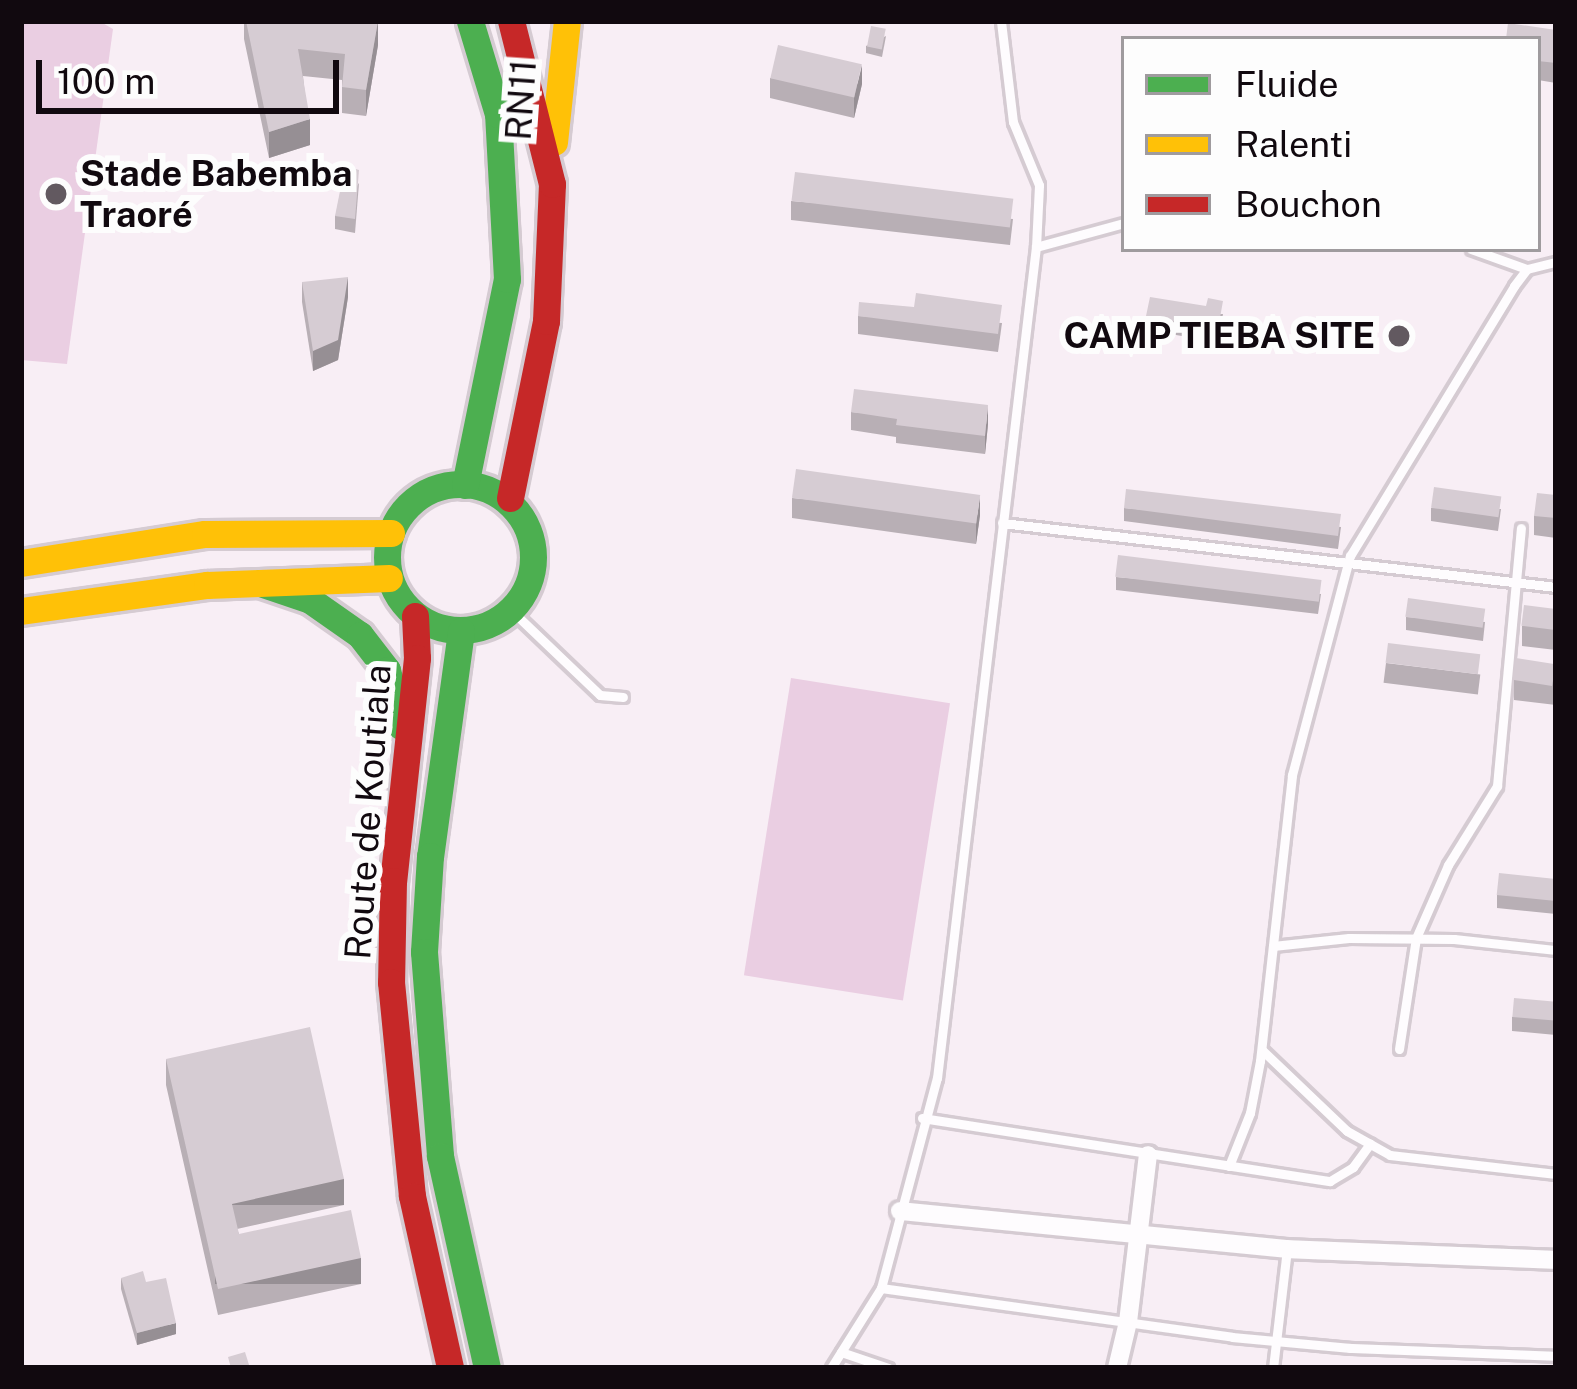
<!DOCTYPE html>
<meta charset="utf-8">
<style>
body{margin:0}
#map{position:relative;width:1577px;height:1389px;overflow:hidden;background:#f8eef5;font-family:"Public Sans",sans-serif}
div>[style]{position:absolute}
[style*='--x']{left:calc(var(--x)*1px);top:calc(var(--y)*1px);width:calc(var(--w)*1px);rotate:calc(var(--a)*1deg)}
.green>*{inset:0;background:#eacee2;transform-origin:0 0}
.roads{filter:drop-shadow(3px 0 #d5cbd2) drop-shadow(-3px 0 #d5cbd2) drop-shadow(0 3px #d5cbd2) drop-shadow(0 -3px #d5cbd2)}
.lane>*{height:9px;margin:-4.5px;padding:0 4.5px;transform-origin:4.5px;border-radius:4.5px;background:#fefcfe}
.street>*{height:18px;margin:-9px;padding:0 9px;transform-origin:9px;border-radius:9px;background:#fefcfe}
.fast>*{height:27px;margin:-13.5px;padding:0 13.5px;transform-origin:13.5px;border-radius:13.5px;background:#4caf50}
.fast>.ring{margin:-13.5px;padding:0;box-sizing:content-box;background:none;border:27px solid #4caf50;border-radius:50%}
.slow>*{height:27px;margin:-13.5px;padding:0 13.5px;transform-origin:13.5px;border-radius:13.5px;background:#ffc107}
.jam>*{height:27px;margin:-13.5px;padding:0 13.5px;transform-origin:13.5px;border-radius:13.5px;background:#c62828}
.wall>*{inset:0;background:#b8afb5;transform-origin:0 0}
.shaded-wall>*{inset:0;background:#968f94;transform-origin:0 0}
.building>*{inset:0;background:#d6ccd3;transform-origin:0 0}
.dots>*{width:33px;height:33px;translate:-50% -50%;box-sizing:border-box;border:6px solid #fdfdfd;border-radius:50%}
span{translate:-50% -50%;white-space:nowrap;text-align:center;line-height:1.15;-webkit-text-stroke:12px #fdfdfd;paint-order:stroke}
.street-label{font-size:36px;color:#11090f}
.poi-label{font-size:36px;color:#11090f;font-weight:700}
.left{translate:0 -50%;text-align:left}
.right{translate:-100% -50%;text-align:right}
.frame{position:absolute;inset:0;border:24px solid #11090f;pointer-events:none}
.legend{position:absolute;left:1121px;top:36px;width:420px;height:216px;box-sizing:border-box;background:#fdfdfd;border:3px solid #9f9b9e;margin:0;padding:15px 21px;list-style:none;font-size:36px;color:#11090f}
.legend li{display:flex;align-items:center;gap:24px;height:60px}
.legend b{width:60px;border:3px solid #9f9b9e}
.scale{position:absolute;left:36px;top:60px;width:303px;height:54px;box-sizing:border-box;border:6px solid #11090f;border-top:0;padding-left:15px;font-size:36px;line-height:42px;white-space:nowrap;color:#11090f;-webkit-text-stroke:9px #fdfdfd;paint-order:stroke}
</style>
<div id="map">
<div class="green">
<div style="clip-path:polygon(21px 21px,99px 21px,113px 29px,67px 364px,21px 360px)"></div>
<div style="left:791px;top:678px;width:161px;height:301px;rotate:9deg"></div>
</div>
<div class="roads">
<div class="lane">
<div style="--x:1036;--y:247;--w:91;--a:-15.3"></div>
<div style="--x:1471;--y:249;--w:59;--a:19.7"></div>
<div style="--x:1002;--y:523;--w:558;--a:6.59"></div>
<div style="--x:511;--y:610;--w:123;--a:43.7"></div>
<div style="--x:600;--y:695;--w:23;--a:5"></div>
<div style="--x:1273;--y:946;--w:76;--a:-6"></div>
<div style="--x:1349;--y:938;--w:105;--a:0.5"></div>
<div style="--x:1454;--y:939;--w:103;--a:6.2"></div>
<div style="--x:1399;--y:1049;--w:112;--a:-81.3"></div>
<div style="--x:1416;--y:938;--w:80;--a:-66.3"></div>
<div style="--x:1448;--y:865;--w:93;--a:-58.2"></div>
<div style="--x:1497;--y:786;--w:259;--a:-84.7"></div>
<div style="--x:1262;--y:1050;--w:117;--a:43.6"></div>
<div style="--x:1347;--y:1131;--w:49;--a:29.2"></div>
<div style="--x:1390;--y:1155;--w:167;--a:6.5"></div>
<div style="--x:922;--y:1118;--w:413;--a:8.8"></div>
<div style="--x:1330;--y:1181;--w:27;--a:-31"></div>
<div style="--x:1353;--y:1167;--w:29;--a:-54"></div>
<div style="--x:1229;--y:1166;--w:57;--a:-68.4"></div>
<div style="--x:1250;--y:1113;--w:53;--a:-79.1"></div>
<div style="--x:1260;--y:1061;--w:288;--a:-83.6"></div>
<div style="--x:1292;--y:775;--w:227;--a:-75.2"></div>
<div style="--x:1350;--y:556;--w:316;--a:-58.7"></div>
<div style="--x:1514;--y:286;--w:21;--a:-53"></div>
<div style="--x:1527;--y:269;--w:30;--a:-14"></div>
<div style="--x:881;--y:1288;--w:354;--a:7.9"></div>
<div style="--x:1232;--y:1337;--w:119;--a:5.3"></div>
<div style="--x:1350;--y:1348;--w:206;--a:2.2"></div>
<div style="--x:841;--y:1352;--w:50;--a:18.8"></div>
<div style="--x:831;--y:1368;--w:94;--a:-58"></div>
<div style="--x:881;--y:1288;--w:217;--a:-75.1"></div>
<div style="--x:937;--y:1078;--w:837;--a:-83.21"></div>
<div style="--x:1036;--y:247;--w:62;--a:-87.2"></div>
<div style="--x:1039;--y:185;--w:68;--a:-112.4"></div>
<div style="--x:1013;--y:122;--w:102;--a:-96.8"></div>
<div style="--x:1273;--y:1368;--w:120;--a:-83.3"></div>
</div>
<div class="street">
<div style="--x:900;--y:1211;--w:389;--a:5.6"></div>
<div style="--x:1287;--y:1249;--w:269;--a:2.3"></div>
<div style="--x:1117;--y:1368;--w:47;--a:-76.6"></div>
<div style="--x:1128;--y:1322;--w:168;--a:-83.2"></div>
</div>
<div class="fast">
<div class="ring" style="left:387px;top:484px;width:119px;height:119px"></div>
<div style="--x:465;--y:485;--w:210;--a:-78.5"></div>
<div style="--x:507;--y:279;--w:165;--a:-93.1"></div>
<div style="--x:498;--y:114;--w:97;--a:-106.8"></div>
<div style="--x:260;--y:583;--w:53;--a:18.8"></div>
<div style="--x:310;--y:600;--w:61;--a:35"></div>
<div style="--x:360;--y:635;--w:44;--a:52.4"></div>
<div style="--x:387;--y:670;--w:58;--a:76"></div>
<div style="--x:461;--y:631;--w:227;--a:97.8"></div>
<div style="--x:430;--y:856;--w:96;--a:93.6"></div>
<div style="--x:424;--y:952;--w:205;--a:85.5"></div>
<div style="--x:440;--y:1156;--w:217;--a:77.5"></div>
</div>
<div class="slow">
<div style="--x:554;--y:142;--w:122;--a:-83.9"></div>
<div style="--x:21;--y:563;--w:186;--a:-9"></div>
<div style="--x:205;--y:534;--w:186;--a:-0.3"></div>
<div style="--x:21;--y:611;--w:188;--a:-8"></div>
<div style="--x:207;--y:585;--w:182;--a:-2.2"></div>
</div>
<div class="jam">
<div style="--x:510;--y:498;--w:181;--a:-78.5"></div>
<div style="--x:546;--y:321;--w:137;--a:-87.5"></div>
<div style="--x:552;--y:184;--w:168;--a:-104.1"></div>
<div style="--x:415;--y:616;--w:42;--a:87.3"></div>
<div style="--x:417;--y:658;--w:224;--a:96.1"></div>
<div style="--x:393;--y:881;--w:101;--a:91.1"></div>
<div style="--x:391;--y:982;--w:215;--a:84.4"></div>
<div style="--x:412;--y:1196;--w:176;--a:77.5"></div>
</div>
</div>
<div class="wall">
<div style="clip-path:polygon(244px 21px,378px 21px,378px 45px,366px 116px,342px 113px,342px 80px,303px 76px,310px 145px,269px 158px,244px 39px)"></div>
<div style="clip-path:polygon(1556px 30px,1556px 83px,1538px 80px,1538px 39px)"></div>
<div style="clip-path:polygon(886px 36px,882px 57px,866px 53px,866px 46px)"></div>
<div style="clip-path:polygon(770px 78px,862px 84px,854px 118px,770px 98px)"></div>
<div style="clip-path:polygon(359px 183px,355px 233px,335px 229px,335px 216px)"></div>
<div style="clip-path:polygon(791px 201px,1013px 219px,1010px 245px,791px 220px)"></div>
<div style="clip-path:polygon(302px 282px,348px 297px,338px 360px,313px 371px,302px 302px)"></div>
<div style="clip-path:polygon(1223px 314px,1218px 342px,1146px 330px,1146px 316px)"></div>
<div style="clip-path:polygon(858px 316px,1002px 323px,998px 352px,858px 334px)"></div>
<div style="clip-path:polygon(851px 412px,988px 424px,985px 454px,896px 443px,896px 437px,851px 430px)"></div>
<div style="clip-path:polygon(1556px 495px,1556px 538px,1534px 535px,1534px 516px)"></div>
<div style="clip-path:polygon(792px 498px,980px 515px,976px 544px,792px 518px)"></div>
<div style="clip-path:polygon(1124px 508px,1341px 527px,1338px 549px,1124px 521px)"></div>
<div style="clip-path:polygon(1431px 508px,1501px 509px,1498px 531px,1431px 521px)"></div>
<div style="clip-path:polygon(1116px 577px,1321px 594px,1318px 614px,1116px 590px)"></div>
<div style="clip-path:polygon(1556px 609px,1556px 650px,1522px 646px,1522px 626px)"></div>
<div style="clip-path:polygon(1406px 617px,1485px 622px,1483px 641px,1406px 630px)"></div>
<div style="left:1386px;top:663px;width:95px;height:20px;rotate:7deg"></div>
<div style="clip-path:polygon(1556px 664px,1556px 705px,1514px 700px,1514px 680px)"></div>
<div style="clip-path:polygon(1556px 879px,1556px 914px,1497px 908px,1497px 895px)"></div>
<div style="clip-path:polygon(1556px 1002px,1556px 1035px,1512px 1031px,1512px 1017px)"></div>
<div style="clip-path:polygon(166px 1059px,344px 1205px,237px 1229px,239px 1234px,361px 1284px,218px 1315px,166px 1085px)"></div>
<div style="clip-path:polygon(121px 1278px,176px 1334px,137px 1345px,121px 1289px)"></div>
</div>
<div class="shaded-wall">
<div style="clip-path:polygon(378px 21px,378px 45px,366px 116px,366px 90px)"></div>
<div style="clip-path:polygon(862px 65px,862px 84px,854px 118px,854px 98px)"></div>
<div style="clip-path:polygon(310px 119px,310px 145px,269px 158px,269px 132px)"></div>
<div style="clip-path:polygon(348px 277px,348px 297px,338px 360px,313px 371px,313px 351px)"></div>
<div style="clip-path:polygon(988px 405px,988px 424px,985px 454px,985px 436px)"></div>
<div style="clip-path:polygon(980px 496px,980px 515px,976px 544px,976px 525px)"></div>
<div style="left:344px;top:1179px;width:26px;height:115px;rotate:90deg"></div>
<div style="left:361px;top:1258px;width:26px;height:146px;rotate:90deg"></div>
<div style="clip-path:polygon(176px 1323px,176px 1334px,137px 1345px,137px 1333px)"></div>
</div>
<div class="building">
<div style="clip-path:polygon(246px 21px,378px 21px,366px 90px,342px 87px,345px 54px,298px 49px,310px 119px,269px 132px)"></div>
<div style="clip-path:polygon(1508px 23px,1556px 30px,1556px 63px,1538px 61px,1538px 39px,1506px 39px)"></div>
<div style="left:871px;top:26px;width:15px;height:21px;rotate:11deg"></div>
<div style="left:778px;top:45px;width:86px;height:34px;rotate:13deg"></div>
<div style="clip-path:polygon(345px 166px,359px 170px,355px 219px,335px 216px)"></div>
<div style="left:795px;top:172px;width:220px;height:29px;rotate:7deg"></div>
<div style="clip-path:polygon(348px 277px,338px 340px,313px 351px,302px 282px)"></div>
<div style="clip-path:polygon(916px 293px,1002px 305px,998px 334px,858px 316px,859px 302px,914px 307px)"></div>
<div style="clip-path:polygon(1150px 297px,1206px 306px,1208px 298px,1223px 301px,1218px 329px,1146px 316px)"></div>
<div style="clip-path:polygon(854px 389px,988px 405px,985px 436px,896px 425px,897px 419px,851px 412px)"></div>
<div style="left:796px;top:469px;width:186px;height:29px;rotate:8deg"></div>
<div style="left:1434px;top:487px;width:68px;height:21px;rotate:8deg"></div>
<div style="clip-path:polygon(1126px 489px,1341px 514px,1338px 536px,1124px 508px)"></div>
<div style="clip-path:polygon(1537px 493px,1556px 495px,1556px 518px,1534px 516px)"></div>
<div style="left:1118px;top:555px;width:205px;height:22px;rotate:7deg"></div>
<div style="left:1408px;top:598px;width:78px;height:19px;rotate:8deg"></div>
<div style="left:1524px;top:605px;width:32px;height:21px;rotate:7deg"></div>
<div style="left:1388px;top:643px;width:93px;height:20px;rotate:7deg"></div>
<div style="left:1516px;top:658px;width:40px;height:22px;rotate:9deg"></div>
<div style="left:1499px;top:873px;width:57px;height:22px;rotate:6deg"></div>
<div style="left:1514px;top:998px;width:42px;height:19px;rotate:5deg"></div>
<div style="clip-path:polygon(310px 1027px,344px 1179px,232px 1204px,239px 1234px,351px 1210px,361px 1258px,218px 1289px,166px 1059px)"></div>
<div style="clip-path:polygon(143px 1271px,146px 1282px,166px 1278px,176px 1323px,137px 1333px,121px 1278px)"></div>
<div style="clip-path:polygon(245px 1352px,250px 1368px,231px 1368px,228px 1357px)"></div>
</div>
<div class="dots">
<div style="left:56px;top:194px;background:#625960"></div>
<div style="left:1399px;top:336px;background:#625960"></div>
</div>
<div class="street-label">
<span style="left:521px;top:100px;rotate:-86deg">RN11</span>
<span style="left:368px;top:812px;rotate:-86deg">Route de Koutiala</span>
</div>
<div class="poi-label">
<span class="left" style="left:80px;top:194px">Stade Babemba<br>Traoré</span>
<span class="right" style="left:1375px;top:336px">CAMP TIEBA SITE</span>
</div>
<div class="frame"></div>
<ul class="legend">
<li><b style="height:15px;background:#4caf50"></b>Fluide</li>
<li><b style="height:15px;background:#ffc107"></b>Ralenti</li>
<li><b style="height:15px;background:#c62828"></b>Bouchon</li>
</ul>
<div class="scale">100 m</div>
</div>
